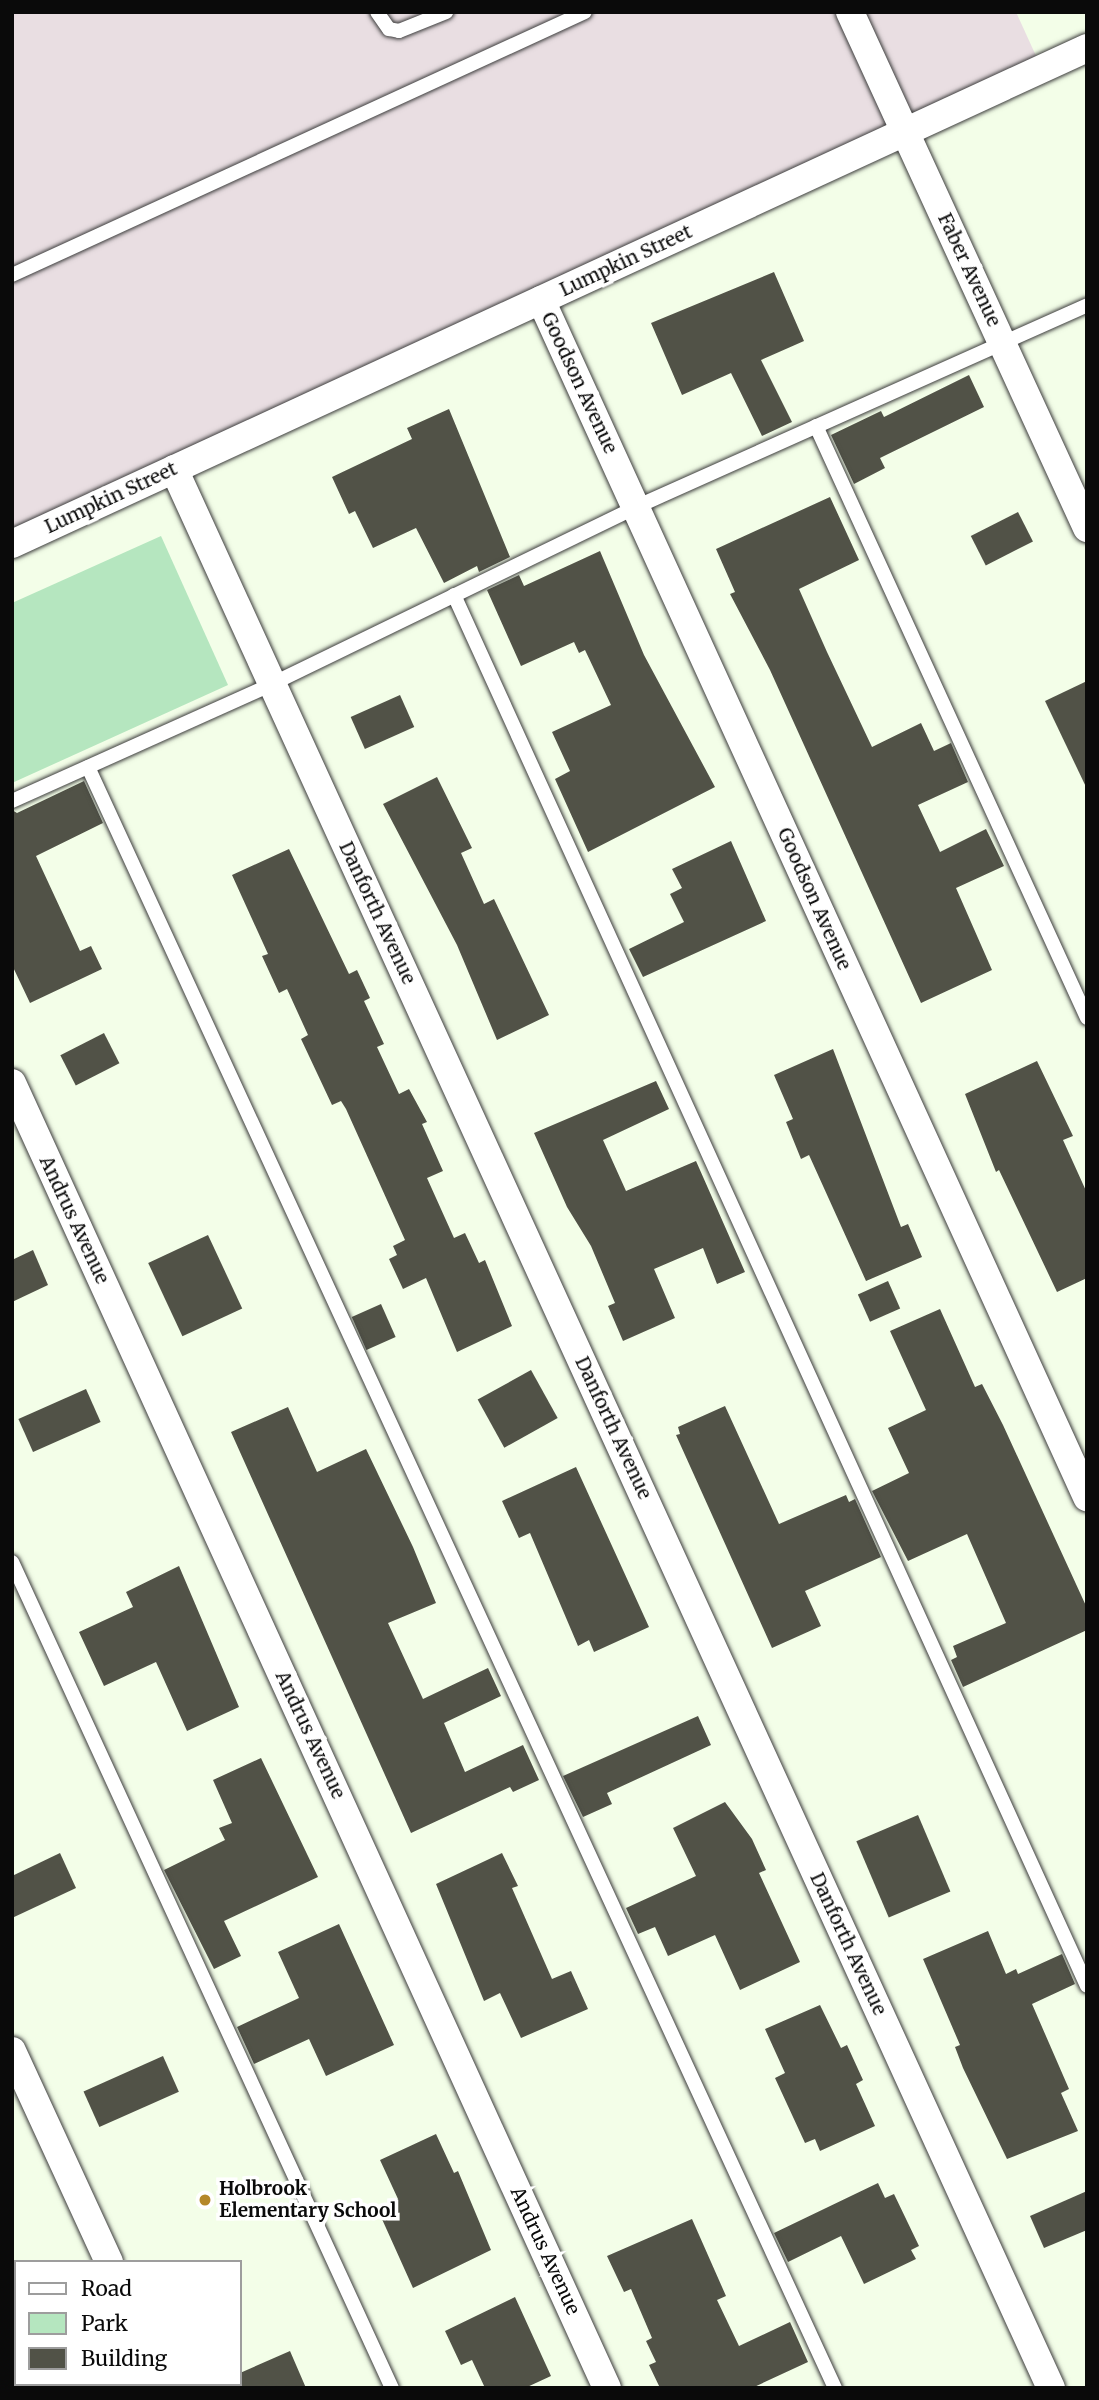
<!DOCTYPE html>
<style>
body{margin:0}
#map{position:relative;width:1099px;height:2400px;overflow:hidden;background:#f3fee8;font-family:Merriweather,serif}
div>[style]{position:absolute}
.industrial>*{inset:0;background:#e9dee2}
.green>*{inset:0;background:#b5e6bf}
.building>*{inset:0;background:#515247;transform-origin:0 0}
.roads{filter:drop-shadow(0 0 2px #3d3d3d) drop-shadow(0 0 2px #3d3d3d)}
.service>*{height:14px;margin:-7px;padding:0 7px;transform-origin:7px;border-radius:7px;background:#fff}
.minor>*{height:28px;margin:-14px;padding:0 14px;transform-origin:14px;border-radius:14px;background:#fff}
.dots>*{width:19px;height:19px;translate:-50% -50%;box-sizing:border-box;border:4px solid #fff;border-radius:50%}
span{translate:-50% -50%;white-space:nowrap;text-align:center;line-height:1.15;-webkit-text-stroke:7px #fff;paint-order:stroke}
.street-label{font-size:19px;color:#0a0a0a}
.poi-label{font-size:19px;color:#0a0a0a;font-weight:700}
.left{translate:0 -50%;text-align:left}
.frame{position:absolute;inset:0;border:14px solid #0a0a0a;pointer-events:none}
.legend{position:absolute;left:14px;top:2260px;width:228px;height:126px;box-sizing:border-box;background:#fff;border:2px solid #9d9d9d;margin:0;padding:9px 12px;list-style:none;font-size:21px;color:#0a0a0a}
.legend li{display:flex;align-items:center;gap:14px;height:35px}
.legend b{width:35px;border:2px solid #9d9d9d}
</style>
<div id="map">
<div class="industrial">
<i style="clip-path:polygon(12px 12px,1016px 12px,1042px 69px,12px 544px)"></i>
</div>
<div class="green">
<i style="clip-path:polygon(161px 536px,228px 685px,12px 783px,12px 603px)"></i>
</div>
<div class="building">
<i style="clip-path:polygon(774px 272px,804px 341px,761px 360px,792px 422px,762px 436px,731px 373px,682px 395px,651px 323px)"></i>
<i style="clip-path:polygon(969px 375px,984px 407px,880px 458px,885px 468px,854px 484px,831px 435px,881px 411px,884px 417px)"></i>
<i style="clip-path:polygon(449px 409px,510px 557px,479px 572px,477px 566px,444px 583px,416px 528px,373px 548px,355px 511px,349px 514px,332px 477px,412px 439px,407px 428px)"></i>
<i style="clip-path:polygon(830px 497px,859px 560px,799px 589px,827px 652px,872px 747px,921px 723px,934px 751px,951px 743px,968px 782px,918px 805px,940px 852px,986px 829px,1004px 866px,956px 888px,992px 970px,921px 1003px,770px 670px,730px 594px,735px 592px,716px 549px)"></i>
<i style="left:1018px;top:512px;width:33px;height:53px;rotate:63deg"></i>
<i style="clip-path:polygon(600px 551px,644px 655px,715px 787px,588px 852px,555px 779px,570px 771px,552px 732px,611px 705px,585px 650px,579px 653px,574px 642px,521px 666px,487px 590px,519px 575px,524px 586px)"></i>
<i style="clip-path:polygon(1087px 681px,1087px 789px,1045px 701px)"></i>
<i style="left:400px;top:695px;width:35px;height:54px;rotate:66deg"></i>
<i style="clip-path:polygon(437px 777px,472px 848px,461px 853px,484px 904px,494px 899px,549px 1015px,497px 1040px,457px 945px,383px 804px)"></i>
<i style="clip-path:polygon(84px 781px,103px 823px,36px 856px,80px 951px,91px 946px,102px 969px,30px 1003px,12px 965px,12px 810px,17px 813px)"></i>
<i style="clip-path:polygon(731px 841px,766px 921px,643px 977px,629px 949px,684px 922px,670px 894px,682px 888px,672px 869px)"></i>
<i style="clip-path:polygon(289px 849px,349px 974px,357px 970px,370px 998px,364px 1001px,384px 1044px,377px 1047px,399px 1094px,409px 1089px,427px 1122px,422px 1124px,443px 1171px,427px 1178px,454px 1238px,465px 1233px,479px 1263px,485px 1260px,512px 1326px,457px 1352px,426px 1278px,403px 1289px,389px 1259px,397px 1255px,393px 1246px,405px 1240px,346px 1109px,341px 1101px,332px 1105px,301px 1039px,308px 1035px,287px 989px,279px 993px,262px 956px,268px 954px,232px 875px)"></i>
<i style="left:104px;top:1033px;width:34px;height:49px;rotate:63deg"></i>
<i style="clip-path:polygon(833px 1049px,901px 1227px,908px 1224px,922px 1257px,866px 1281px,809px 1155px,801px 1159px,786px 1122px,793px 1119px,774px 1075px)"></i>
<i style="clip-path:polygon(1037px 1061px,1073px 1136px,1063px 1140px,1087px 1193px,1087px 1278px,1057px 1292px,999px 1170px,996px 1172px,965px 1094px)"></i>
<i style="clip-path:polygon(656px 1081px,669px 1109px,603px 1140px,626px 1191px,696px 1161px,745px 1272px,717px 1284px,703px 1248px,654px 1269px,675px 1318px,623px 1341px,608px 1306px,615px 1303px,591px 1246px,567px 1207px,534px 1133px)"></i>
<i style="left:208px;top:1235px;width:81px;height:66px;rotate:65deg"></i>
<i style="clip-path:polygon(33px 1250px,48px 1285px,12px 1302px,12px 1260px)"></i>
<i style="left:888px;top:1281px;width:30px;height:33px;rotate:66deg"></i>
<i style="left:381px;top:1304px;width:36px;height:32px;rotate:66deg"></i>
<i style="clip-path:polygon(940px 1309px,975px 1387px,982px 1384px,1003px 1425px,1087px 1608px,1087px 1630px,963px 1687px,951px 1660px,957px 1657px,953px 1646px,1006px 1623px,967px 1534px,908px 1561px,872px 1491px,909px 1473px,888px 1428px,926px 1410px,890px 1331px)"></i>
<i style="left:531px;top:1370px;width:55px;height:61px;rotate:61deg"></i>
<i style="left:86px;top:1389px;width:36px;height:74px;rotate:66deg"></i>
<i style="clip-path:polygon(725px 1406px,779px 1524px,846px 1495px,849px 1502px,855px 1499px,881px 1557px,805px 1591px,821px 1626px,772px 1648px,676px 1435px,680px 1434px,678px 1427px)"></i>
<i style="clip-path:polygon(288px 1407px,317px 1472px,366px 1449px,413px 1547px,436px 1603px,388px 1623px,423px 1699px,488px 1668px,501px 1696px,444px 1723px,465px 1772px,523px 1745px,539px 1780px,513px 1792px,510px 1787px,411px 1833px,231px 1432px)"></i>
<i style="clip-path:polygon(576px 1467px,649px 1627px,594px 1652px,589px 1640px,578px 1646px,530px 1533px,519px 1538px,502px 1501px)"></i>
<i style="clip-path:polygon(179px 1566px,239px 1707px,187px 1731px,156px 1662px,104px 1686px,79px 1632px,133px 1607px,126px 1592px)"></i>
<i style="clip-path:polygon(698px 1716px,711px 1745px,607px 1793px,612px 1804px,583px 1817px,563px 1776px)"></i>
<i style="clip-path:polygon(261px 1758px,318px 1877px,224px 1921px,241px 1956px,214px 1969px,164px 1870px,225px 1840px,219px 1828px,232px 1823px,213px 1780px)"></i>
<i style="clip-path:polygon(725px 1802px,752px 1839px,766px 1870px,759px 1873px,800px 1962px,740px 1990px,715px 1935px,668px 1956px,655px 1927px,638px 1934px,626px 1908px,696px 1876px,673px 1828px)"></i>
<i style="left:918px;top:1815px;width:83px;height:67px;rotate:67deg"></i>
<i style="clip-path:polygon(60px 1853px,76px 1888px,12px 1918px,12px 1876px)"></i>
<i style="clip-path:polygon(502px 1853px,518px 1886px,512px 1888px,552px 1979px,571px 1971px,588px 2009px,521px 2038px,500px 1993px,484px 2001px,436px 1884px)"></i>
<i style="clip-path:polygon(339px 1924px,394px 2045px,326px 2076px,309px 2039px,254px 2064px,237px 2027px,299px 1998px,278px 1952px)"></i>
<i style="clip-path:polygon(988px 1931px,1006px 1974px,1016px 1969px,1018px 1974px,1062px 1954px,1075px 1984px,1032px 2004px,1069px 2089px,1061px 2093px,1078px 2131px,1007px 2159px,963px 2068px,955px 2047px,960px 2045px,923px 1959px)"></i>
<i style="clip-path:polygon(820px 2005px,841px 2048px,847px 2045px,863px 2080px,856px 2084px,875px 2126px,820px 2151px,815px 2139px,805px 2143px,775px 2078px,785px 2073px,765px 2029px)"></i>
<i style="left:163px;top:2056px;width:39px;height:87px;rotate:66deg"></i>
<i style="clip-path:polygon(436px 2134px,454px 2173px,458px 2171px,491px 2250px,413px 2288px,377px 2208px,398px 2199px,380px 2160px)"></i>
<i style="clip-path:polygon(878px 2183px,885px 2198px,894px 2194px,919px 2246px,911px 2250px,916px 2259px,864px 2284px,841px 2236px,788px 2262px,774px 2233px)"></i>
<i style="clip-path:polygon(1087px 2191px,1087px 2230px,1044px 2248px,1030px 2216px)"></i>
<i style="clip-path:polygon(692px 2219px,726px 2296px,717px 2300px,739px 2346px,790px 2322px,808px 2362px,752px 2388px,660px 2388px,649px 2365px,656px 2362px,646px 2341px,652px 2338px,631px 2289px,624px 2292px,607px 2256px)"></i>
<i style="clip-path:polygon(515px 2297px,551px 2376px,525px 2388px,485px 2388px,472px 2360px,461px 2365px,445px 2331px)"></i>
<i style="clip-path:polygon(290px 2351px,306px 2388px,205px 2388px,240px 2384px,240px 2373px)"></i>
</div>
<div class="roads">
<div class="service">
<i style="left:377px;top:12px;width:21px;rotate:55deg"></i>
<i style="left:389px;top:29px;width:10px;rotate:11deg"></i>
<i style="left:399px;top:31px;width:51px;rotate:-22deg"></i>
<i style="left:12px;top:275px;width:630px;rotate:-24.65deg"></i>
<i style="left:816px;top:426px;width:651px;rotate:65.4deg"></i>
<i style="left:454px;top:595px;width:1528px;rotate:65.53deg"></i>
<i style="left:88px;top:767px;width:1785px;rotate:65.26deg"></i>
<i style="left:12px;top:801px;width:285px;rotate:-24.2deg"></i>
<i style="left:272px;top:684px;width:405px;rotate:-25.9deg"></i>
<i style="left:636px;top:507px;width:494px;rotate:-24.1deg"></i>
<i style="left:12px;top:1562px;width:909px;rotate:65.3deg"></i>
<i style="left:48px;top:2388px;width:8px;rotate:-30deg"></i>
</div>
<div class="minor">
<i style="left:850px;top:12px;width:568px;rotate:65.33deg"></i>
<i style="left:541px;top:300px;width:1316px;rotate:65.48deg"></i>
<i style="left:174px;top:469px;width:2110px;rotate:65.44deg"></i>
<i style="left:12px;top:544px;width:1184px;rotate:-24.77deg"></i>
<i style="left:12px;top:1083px;width:1434px;rotate:65.49deg"></i>
<i style="left:12px;top:2051px;width:232px;rotate:65.3deg"></i>
<i style="left:164px;top:2384px;width:4px;rotate:63deg"></i>
</div>
</div>
<div class="dots">
<i style="left:205px;top:2200px;background:#b48829"></i>
</div>
<div class="street-label">
<span style="left:626px;top:261px;rotate:-25deg">Lumpkin Street</span>
<span style="left:969px;top:270px;rotate:65deg">Faber Avenue</span>
<span style="left:579px;top:383px;rotate:65deg">Goodson Avenue</span>
<span style="left:111px;top:498px;rotate:-25deg">Lumpkin Street</span>
<span style="left:814px;top:899px;rotate:66deg">Goodson Avenue</span>
<span style="left:377px;top:913px;rotate:65deg">Danforth Avenue</span>
<span style="left:74px;top:1220px;rotate:65deg">Andrus Avenue</span>
<span style="left:613px;top:1428px;rotate:65deg">Danforth Avenue</span>
<span style="left:310px;top:1735px;rotate:65deg">Andrus Avenue</span>
<span style="left:848px;top:1944px;rotate:65deg">Danforth Avenue</span>
<span style="left:545px;top:2251px;rotate:65deg">Andrus Avenue</span>
</div>
<div class="poi-label">
<span class="left" style="left:219px;top:2200px">Holbrook<br>Elementary School</span>
</div>
<div class="frame"></div>
<ul class="legend">
<li><b style="height:9px;background:#fff"></b>Road</li>
<li><b style="height:19px;background:#b5e6bf"></b>Park</li>
<li><b style="height:19px;background:#515247"></b>Building</li>
</ul>
</div>
